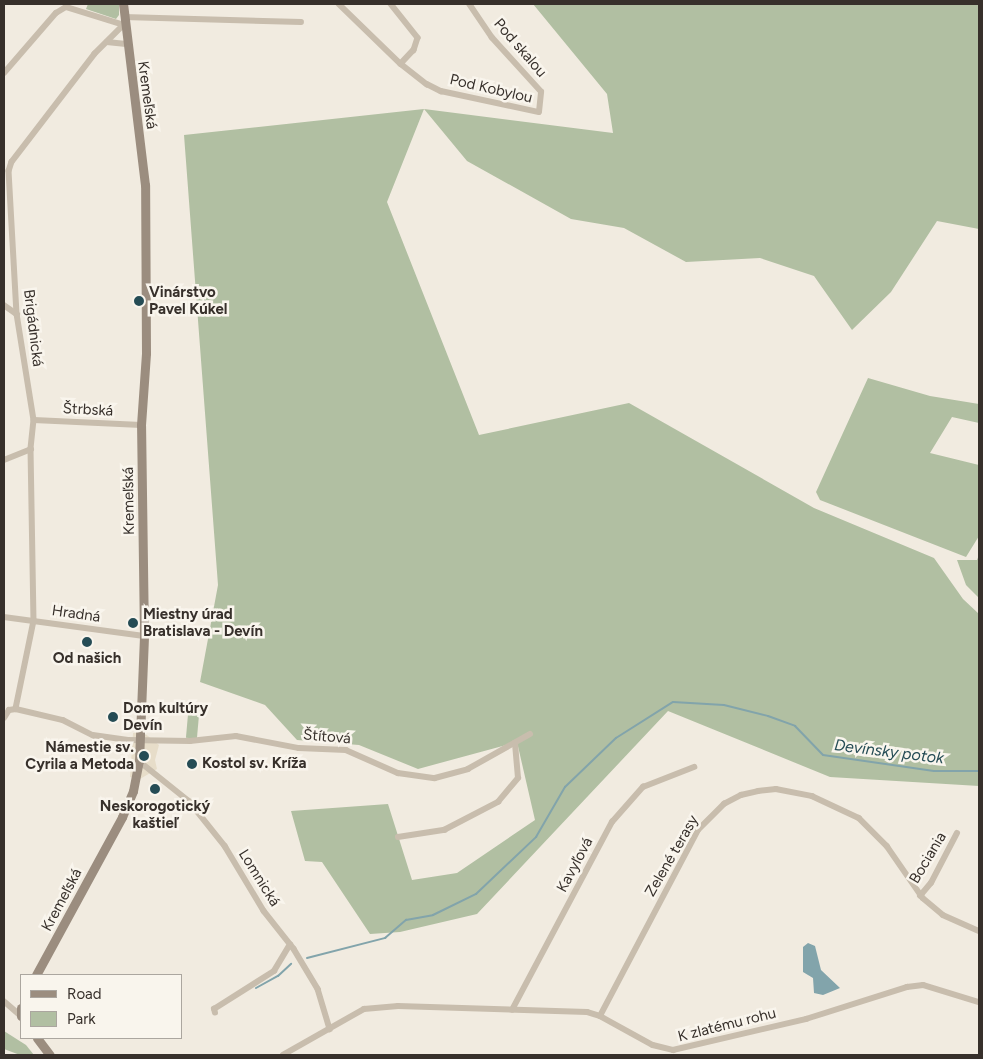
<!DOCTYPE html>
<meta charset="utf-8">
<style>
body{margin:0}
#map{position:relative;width:983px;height:1059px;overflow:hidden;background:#f1ebe0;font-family:Figtree,sans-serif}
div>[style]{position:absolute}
.green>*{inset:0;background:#b1bfa2;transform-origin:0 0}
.plaza>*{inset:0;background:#e7ddc9}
.water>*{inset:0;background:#82a4ab}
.stream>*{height:2px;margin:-1px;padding:0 1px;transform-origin:1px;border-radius:1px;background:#82a4ab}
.street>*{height:5.5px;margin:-2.75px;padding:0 2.75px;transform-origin:2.75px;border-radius:2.75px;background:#c8bdad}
.secondary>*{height:9px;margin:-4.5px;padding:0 4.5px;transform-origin:4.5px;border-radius:4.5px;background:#9b8d7f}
.dots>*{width:14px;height:14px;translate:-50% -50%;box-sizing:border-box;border:2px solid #f9f5ed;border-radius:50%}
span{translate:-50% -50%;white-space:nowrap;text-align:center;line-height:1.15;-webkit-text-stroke:5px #f9f5ed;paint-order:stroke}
.street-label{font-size:15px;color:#37302b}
.poi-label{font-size:15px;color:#37302b;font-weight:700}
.left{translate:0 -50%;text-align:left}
.right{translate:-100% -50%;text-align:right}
.water-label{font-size:16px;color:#254c55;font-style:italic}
.frame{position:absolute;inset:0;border:5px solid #37302b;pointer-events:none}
.legend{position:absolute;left:20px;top:974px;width:162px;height:65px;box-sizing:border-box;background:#f9f5ed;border:1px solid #aba69f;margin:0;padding:6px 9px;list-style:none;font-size:15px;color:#37302b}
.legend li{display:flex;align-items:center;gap:10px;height:25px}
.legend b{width:25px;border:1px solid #aba69f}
</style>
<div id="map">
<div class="green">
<i style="clip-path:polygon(88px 4px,119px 4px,119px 15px,116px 19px,86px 9px)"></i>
<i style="clip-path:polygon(533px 4px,979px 4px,979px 229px,937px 221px,891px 292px,852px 330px,814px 276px,760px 258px,686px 262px,624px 228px,571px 219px,467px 161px,424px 109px,387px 202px,479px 435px,629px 403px,814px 508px,934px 558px,963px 599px,979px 614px,979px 786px,830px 777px,668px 711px,477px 914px,400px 932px,370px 934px,322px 862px,305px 861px,291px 811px,388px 804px,412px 880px,457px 873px,535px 820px,517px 742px,418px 769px,359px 745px,297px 740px,265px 705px,200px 682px,218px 585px,184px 135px,424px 109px,613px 133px,607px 94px)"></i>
<i style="clip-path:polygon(868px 378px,930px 396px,979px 404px,979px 423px,952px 417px,930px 453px,979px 465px,979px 536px,966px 557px,820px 500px,816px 492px)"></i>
<i style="clip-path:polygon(979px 555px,979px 598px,966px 585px,957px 560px,977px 560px)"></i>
<i style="left:189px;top:703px;width:11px;height:35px;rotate:5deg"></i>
<i style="clip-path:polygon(4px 1031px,26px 1045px,34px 1055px,20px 1055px,4px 1049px)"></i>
</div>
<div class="plaza">
<i style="clip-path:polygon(143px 732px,159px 745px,155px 760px,157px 769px,140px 779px,130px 777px,133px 733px)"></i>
</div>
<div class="water">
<i style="clip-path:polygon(808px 943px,815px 946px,821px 970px,840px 988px,823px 995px,814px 993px,813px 978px,803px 972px,803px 947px)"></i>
</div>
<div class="stream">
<i style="left:307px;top:958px;width:81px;rotate:-14.4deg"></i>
<i style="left:385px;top:938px;width:28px;rotate:-41deg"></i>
<i style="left:406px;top:920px;width:27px;rotate:-10deg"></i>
<i style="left:433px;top:915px;width:48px;rotate:-26deg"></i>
<i style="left:476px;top:894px;width:83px;rotate:-43.5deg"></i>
<i style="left:536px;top:837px;width:58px;rotate:-59.9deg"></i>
<i style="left:565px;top:787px;width:71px;rotate:-43.9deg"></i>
<i style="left:616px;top:738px;width:67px;rotate:-32.3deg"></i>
<i style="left:673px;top:702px;width:51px;rotate:3.4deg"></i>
<i style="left:724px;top:705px;width:45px;rotate:14deg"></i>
<i style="left:768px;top:716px;width:29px;rotate:20deg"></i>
<i style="left:795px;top:726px;width:40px;rotate:46deg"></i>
<i style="left:823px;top:755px;width:112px;rotate:8.2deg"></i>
<i style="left:934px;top:771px;width:45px"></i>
<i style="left:256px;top:988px;width:25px;rotate:-29deg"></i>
<i style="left:278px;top:976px;width:18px;rotate:-43deg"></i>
</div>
<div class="street">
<i style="left:339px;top:4px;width:86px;rotate:44.1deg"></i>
<i style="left:401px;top:64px;width:33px;rotate:38deg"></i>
<i style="left:427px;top:84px;width:16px;rotate:27deg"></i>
<i style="left:441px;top:91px;width:100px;rotate:12.1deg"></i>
<i style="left:539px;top:112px;width:20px;rotate:-84deg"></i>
<i style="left:541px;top:92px;width:73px;rotate:-132.2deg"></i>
<i style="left:492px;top:38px;width:41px;rotate:-124.1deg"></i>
<i style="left:391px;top:4px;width:43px;rotate:51.5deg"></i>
<i style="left:418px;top:38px;width:13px;rotate:108deg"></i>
<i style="left:414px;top:50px;width:19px;rotate:133deg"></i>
<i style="left:124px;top:17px;width:177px;rotate:1.6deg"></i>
<i style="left:107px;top:42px;width:19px;rotate:6deg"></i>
<i style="left:4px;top:73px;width:79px;rotate:-49.1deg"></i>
<i style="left:56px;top:13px;width:12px;rotate:-31deg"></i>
<i style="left:66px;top:7px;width:61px;rotate:17.2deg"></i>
<i style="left:124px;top:25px;width:41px;rotate:135deg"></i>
<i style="left:95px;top:54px;width:136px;rotate:127.5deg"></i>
<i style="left:12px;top:162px;width:9px;rotate:108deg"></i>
<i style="left:9px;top:171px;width:143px;rotate:86.8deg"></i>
<i style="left:17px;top:314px;width:107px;rotate:80.9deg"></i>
<i style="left:34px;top:420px;width:29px;rotate:96deg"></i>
<i style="left:31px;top:449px;width:172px;rotate:89deg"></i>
<i style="left:34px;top:621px;width:90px;rotate:101.6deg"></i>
<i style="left:4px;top:305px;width:16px;rotate:35deg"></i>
<i style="left:34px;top:420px;width:107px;rotate:2.7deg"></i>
<i style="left:4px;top:460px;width:29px;rotate:-22deg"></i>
<i style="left:4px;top:617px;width:141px;rotate:7.7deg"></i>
<i style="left:4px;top:718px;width:9px;rotate:-58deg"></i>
<i style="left:9px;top:710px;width:7px;rotate:-8deg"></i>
<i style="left:16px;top:709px;width:48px;rotate:13.2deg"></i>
<i style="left:63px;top:720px;width:34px;rotate:27deg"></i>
<i style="left:93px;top:735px;width:35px;rotate:8deg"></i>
<i style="left:128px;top:740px;width:62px;rotate:0.9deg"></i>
<i style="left:190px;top:741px;width:46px;rotate:-6.2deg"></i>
<i style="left:236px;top:736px;width:64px;rotate:10.8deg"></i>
<i style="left:299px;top:748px;width:47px;rotate:2.4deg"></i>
<i style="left:346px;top:750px;width:57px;rotate:23.9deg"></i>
<i style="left:398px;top:773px;width:37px;rotate:8deg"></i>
<i style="left:435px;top:778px;width:34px;rotate:-15deg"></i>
<i style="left:468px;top:769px;width:71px;rotate:-29.4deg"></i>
<i style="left:139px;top:761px;width:64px;rotate:38.7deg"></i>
<i style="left:189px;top:801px;width:58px;rotate:51.3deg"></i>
<i style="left:225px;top:846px;width:76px;rotate:59deg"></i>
<i style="left:264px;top:911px;width:48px;rotate:51.7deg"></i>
<i style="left:294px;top:949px;width:47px;rotate:59deg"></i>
<i style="left:318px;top:989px;width:42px;rotate:73.3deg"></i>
<i style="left:398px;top:837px;width:47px;rotate:-8.7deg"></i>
<i style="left:444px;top:830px;width:61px;rotate:-27.4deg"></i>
<i style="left:498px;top:802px;width:31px;rotate:-50deg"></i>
<i style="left:518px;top:778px;width:35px;rotate:-95deg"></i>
<i style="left:920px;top:896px;width:17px;rotate:-50deg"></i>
<i style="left:931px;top:883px;width:56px;rotate:-62.5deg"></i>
<i style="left:4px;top:1001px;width:20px;rotate:41deg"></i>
<i style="left:512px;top:1010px;width:213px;rotate:-62deg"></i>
<i style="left:612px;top:822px;width:47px;rotate:-48.5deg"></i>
<i style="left:643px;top:787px;width:55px;rotate:-21.4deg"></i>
<i style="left:215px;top:1013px;width:4px;rotate:-104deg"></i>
<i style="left:214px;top:1009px;width:71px;rotate:-32.3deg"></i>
<i style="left:274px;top:971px;width:31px;rotate:-59deg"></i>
<i style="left:600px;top:1016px;width:210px;rotate:-62.2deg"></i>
<i style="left:698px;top:830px;width:37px;rotate:-45deg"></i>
<i style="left:724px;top:804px;width:19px;rotate:-28deg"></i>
<i style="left:741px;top:795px;width:17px;rotate:-13deg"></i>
<i style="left:758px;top:791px;width:18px;rotate:-6deg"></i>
<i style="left:776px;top:789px;width:37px;rotate:11deg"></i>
<i style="left:812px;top:796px;width:52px;rotate:25.1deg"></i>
<i style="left:859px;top:818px;width:40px;rotate:45deg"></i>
<i style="left:887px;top:846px;width:63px;rotate:55.3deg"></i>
<i style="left:923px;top:898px;width:26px;rotate:40deg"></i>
<i style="left:943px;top:915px;width:39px;rotate:24deg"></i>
<i style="left:283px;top:1055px;width:93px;rotate:-29.6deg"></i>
<i style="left:364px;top:1009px;width:34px;rotate:-5deg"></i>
<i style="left:398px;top:1006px;width:189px;rotate:1.8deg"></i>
<i style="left:587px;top:1012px;width:14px;rotate:17deg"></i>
<i style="left:600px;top:1016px;width:60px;rotate:28.7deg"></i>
<i style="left:653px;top:1045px;width:21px;rotate:14deg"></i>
<i style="left:673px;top:1050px;width:137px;rotate:-13.1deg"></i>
<i style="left:806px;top:1019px;width:106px;rotate:-17.6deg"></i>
<i style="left:907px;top:987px;width:16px;rotate:-7deg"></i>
<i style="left:923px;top:985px;width:59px;rotate:16.9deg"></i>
</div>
<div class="secondary">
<i style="left:36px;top:975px;width:180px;rotate:-61.4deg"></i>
<i style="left:122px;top:817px;width:28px;rotate:-67deg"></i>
<i style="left:133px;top:791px;width:31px;rotate:-79deg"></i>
<i style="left:139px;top:761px;width:125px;rotate:-87.7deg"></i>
<i style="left:144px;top:636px;width:211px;rotate:-90.8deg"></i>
<i style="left:141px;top:425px;width:72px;rotate:-86deg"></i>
<i style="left:146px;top:353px;width:168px;rotate:-90.3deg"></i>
<i style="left:145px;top:185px;width:182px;rotate:-96.9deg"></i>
<i style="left:21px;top:1008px;width:8px;rotate:90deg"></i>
<i style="left:37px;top:1038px;width:21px;rotate:53deg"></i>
</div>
<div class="dots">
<i style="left:139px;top:301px;background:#254c55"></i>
<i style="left:133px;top:623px;background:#254c55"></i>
<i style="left:87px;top:642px;background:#254c55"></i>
<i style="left:113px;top:717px;background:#254c55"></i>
<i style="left:144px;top:756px;background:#254c55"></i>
<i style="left:192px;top:764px;background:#254c55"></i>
<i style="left:155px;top:789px;background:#254c55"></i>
</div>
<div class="street-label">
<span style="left:520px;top:48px;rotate:49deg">Pod skalou</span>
<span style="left:491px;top:89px;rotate:13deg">Pod Kobylou</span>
<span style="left:147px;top:95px;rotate:82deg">Kremeľská</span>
<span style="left:33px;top:328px;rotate:83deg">Brigádnická</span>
<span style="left:88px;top:410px;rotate:3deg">Štrbská</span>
<span style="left:129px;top:501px;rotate:-91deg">Kremeľská</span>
<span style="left:76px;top:614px;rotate:8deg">Hradná</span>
<span style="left:327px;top:737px;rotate:5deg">Štítová</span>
<span style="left:672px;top:856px;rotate:-60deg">Zelené terasy</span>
<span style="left:928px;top:858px;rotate:-59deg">Bociania</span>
<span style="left:575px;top:865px;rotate:-62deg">Kavyľová</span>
<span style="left:259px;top:878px;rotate:58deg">Lomnická</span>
<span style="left:62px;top:900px;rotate:-62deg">Kremeľská</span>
<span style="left:727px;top:1025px;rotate:-14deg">K zlatému rohu</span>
</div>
<div class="poi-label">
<span class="left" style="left:149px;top:301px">Vinárstvo<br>Pavel Kúkel</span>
<span class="left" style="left:143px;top:623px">Miestny úrad<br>Bratislava - Devín</span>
<span style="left:87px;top:659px">Od našich</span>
<span class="left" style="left:123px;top:717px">Dom kultúry<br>Devín</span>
<span class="right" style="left:134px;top:756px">Námestie sv.<br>Cyrila a Metoda</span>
<span class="left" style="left:202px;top:764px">Kostol sv. Kríža</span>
<span style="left:155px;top:815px">Neskorogotický<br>kaštieľ</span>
</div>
<div class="water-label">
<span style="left:889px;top:752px;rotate:7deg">Devínsky potok</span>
</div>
<div class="frame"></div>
<ul class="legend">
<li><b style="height:6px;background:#9b8d7f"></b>Road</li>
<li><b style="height:14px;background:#b1bfa2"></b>Park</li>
</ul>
</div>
